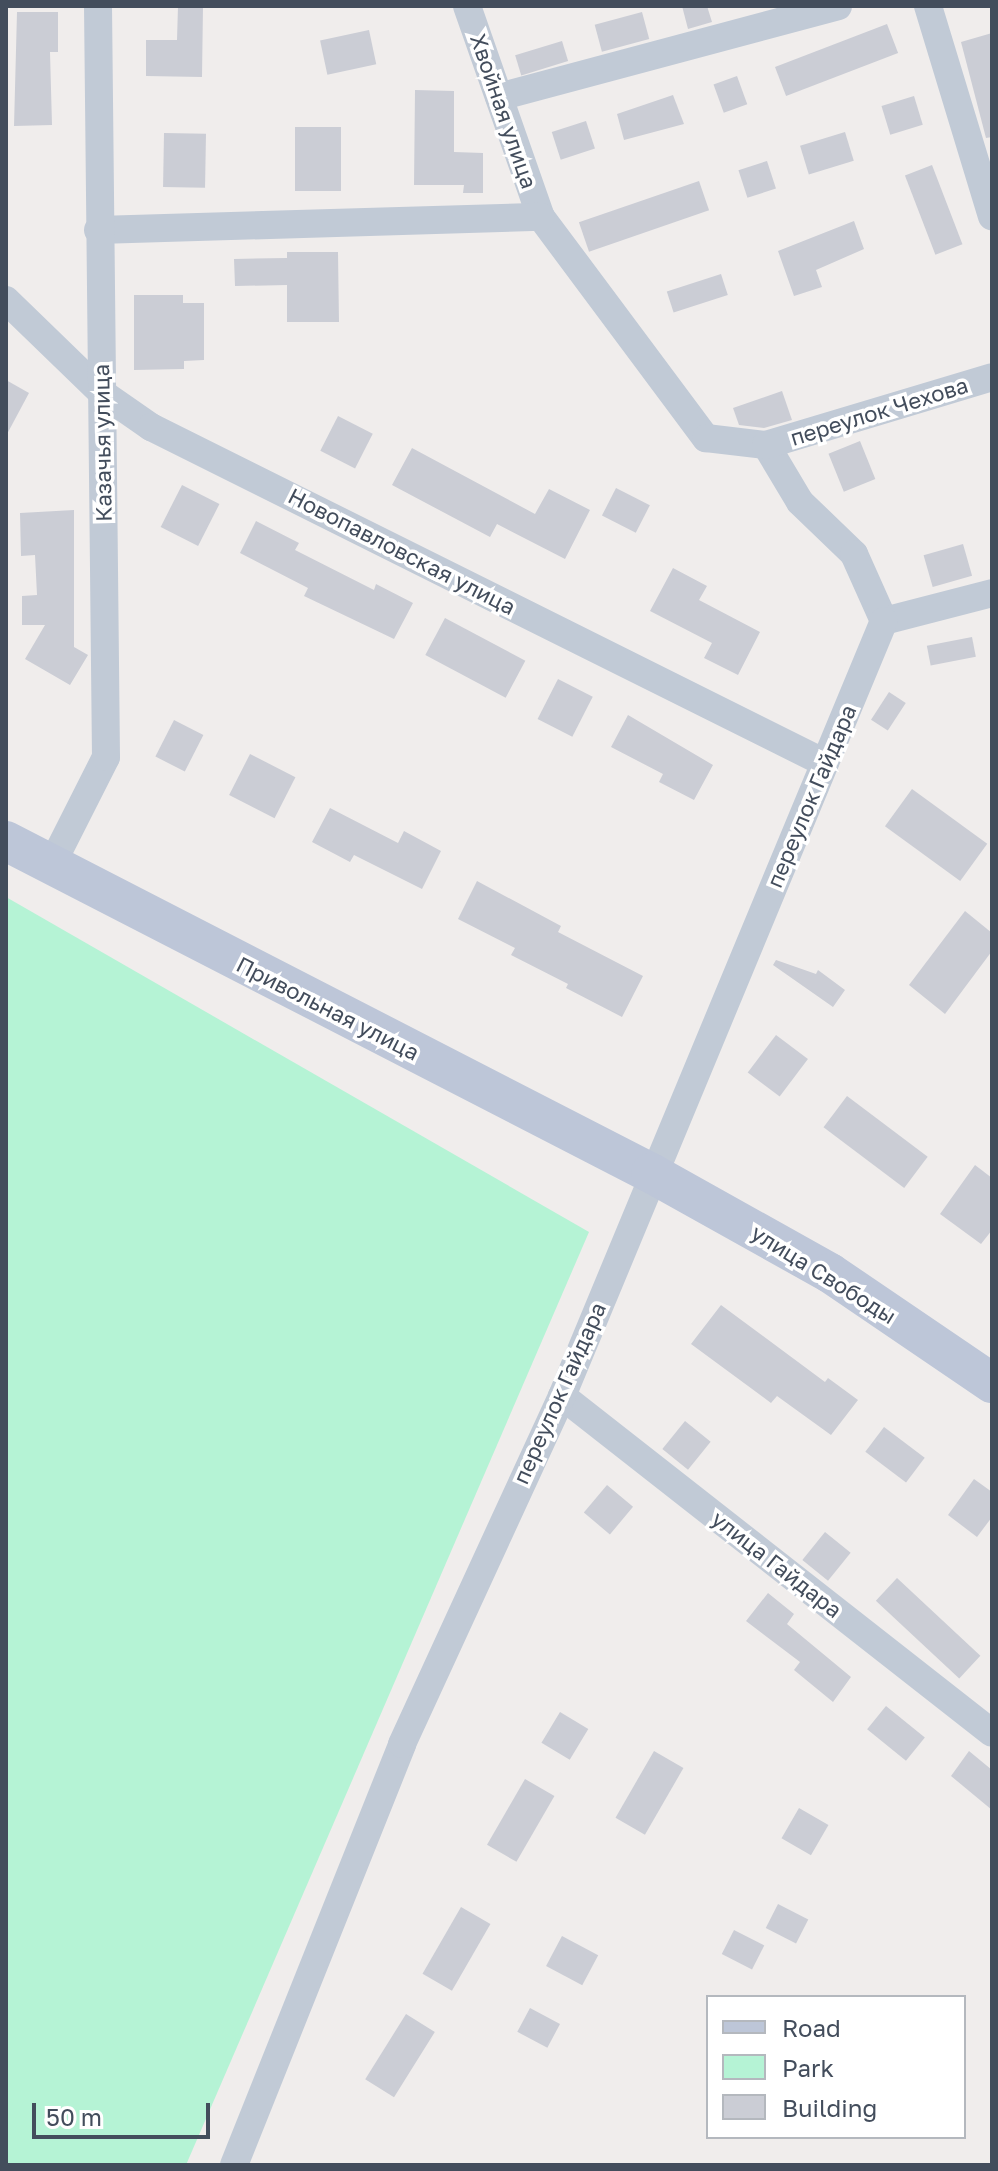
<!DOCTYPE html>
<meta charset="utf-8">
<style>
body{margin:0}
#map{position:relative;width:998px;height:2171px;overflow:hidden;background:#f0edec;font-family:"Golos Text",sans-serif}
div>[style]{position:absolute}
.green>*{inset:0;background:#b5f3d5}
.building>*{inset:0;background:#cbcdd5;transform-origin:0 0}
.street>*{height:28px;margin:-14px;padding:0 14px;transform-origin:14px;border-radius:14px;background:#c1cad6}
.secondary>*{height:40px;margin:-20px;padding:0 20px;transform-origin:20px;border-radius:20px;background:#bdc6d8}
span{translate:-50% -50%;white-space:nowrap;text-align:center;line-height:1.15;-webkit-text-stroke:7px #fff;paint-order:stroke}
.street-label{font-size:22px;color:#434d5c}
.frame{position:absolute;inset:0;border:8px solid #434d5c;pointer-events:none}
.legend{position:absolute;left:706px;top:1995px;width:260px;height:144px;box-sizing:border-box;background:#fff;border:2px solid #b4b8be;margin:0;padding:10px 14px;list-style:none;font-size:24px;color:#434d5c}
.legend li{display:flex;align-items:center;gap:16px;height:40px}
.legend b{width:40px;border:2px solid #b4b8be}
.scale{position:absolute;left:32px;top:2103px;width:178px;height:36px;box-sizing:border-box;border:4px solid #434d5c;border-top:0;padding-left:10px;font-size:24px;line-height:28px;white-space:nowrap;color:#434d5c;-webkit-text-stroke:6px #fff;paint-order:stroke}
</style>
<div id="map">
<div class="green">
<i style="clip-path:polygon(6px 897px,589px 1232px,186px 2165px,6px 2165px)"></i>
</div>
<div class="building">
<i style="clip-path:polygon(178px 6px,203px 6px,202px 77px,146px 76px,146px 40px,177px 40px)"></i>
<i style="clip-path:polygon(682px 6px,707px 6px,712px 22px,688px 29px)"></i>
<i style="clip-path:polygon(17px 12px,58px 12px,58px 52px,50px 52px,52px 125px,14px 126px)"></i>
<i style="left:642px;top:12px;width:28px;height:49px;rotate:75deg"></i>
<i style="left:887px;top:24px;width:31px;height:120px;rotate:69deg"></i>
<i style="left:369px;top:30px;width:35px;height:50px;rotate:78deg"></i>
<i style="clip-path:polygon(992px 33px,992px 137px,986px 138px,961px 42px)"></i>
<i style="left:562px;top:41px;width:21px;height:49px;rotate:73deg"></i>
<i style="left:737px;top:76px;width:30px;height:25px;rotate:70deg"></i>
<i style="clip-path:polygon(415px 90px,454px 91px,454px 152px,483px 153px,483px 193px,463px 193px,464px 185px,414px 185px)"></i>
<i style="clip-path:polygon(673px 95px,684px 124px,624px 140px,617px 114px)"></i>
<i style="left:914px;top:96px;width:30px;height:34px;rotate:73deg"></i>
<i style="left:586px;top:121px;width:29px;height:36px;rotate:72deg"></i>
<i style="left:295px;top:127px;width:46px;height:64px"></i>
<i style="left:845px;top:132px;width:30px;height:47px;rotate:73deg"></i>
<i style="left:164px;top:133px;width:42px;height:54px;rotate:1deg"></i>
<i style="left:767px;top:161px;width:29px;height:30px;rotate:72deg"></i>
<i style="left:932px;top:165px;width:85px;height:29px;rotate:69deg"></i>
<i style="left:699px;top:181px;width:31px;height:127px;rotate:71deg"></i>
<i style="clip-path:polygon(854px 221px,864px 249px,816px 270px,822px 287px,794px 296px,778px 251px)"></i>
<i style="clip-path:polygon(287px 252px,338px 252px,339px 322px,287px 322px,287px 285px,235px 286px,234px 259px,287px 258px)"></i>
<i style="left:721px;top:274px;width:22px;height:57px;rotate:72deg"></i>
<i style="clip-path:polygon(134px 295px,183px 295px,183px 303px,204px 303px,204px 360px,184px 361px,184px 369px,134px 370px)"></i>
<i style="clip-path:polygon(6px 380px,29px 393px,6px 436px)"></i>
<i style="clip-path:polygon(782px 391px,792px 420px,764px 428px,739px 425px,733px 408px)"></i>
<i style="left:338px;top:416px;width:39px;height:39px;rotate:27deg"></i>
<i style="left:860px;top:441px;width:41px;height:34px;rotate:68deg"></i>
<i style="clip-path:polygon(412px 448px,535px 514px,549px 489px,590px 510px,565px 559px,497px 524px,490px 537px,392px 485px)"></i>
<i style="left:182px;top:485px;width:42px;height:47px;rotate:27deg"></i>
<i style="left:616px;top:488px;width:38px;height:31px;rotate:27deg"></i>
<i style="clip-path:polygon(74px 510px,74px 647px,88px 655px,70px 685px,25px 659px,45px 625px,22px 625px,22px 596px,37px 595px,35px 555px,21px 556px,20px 513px)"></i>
<i style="clip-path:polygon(256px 521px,299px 543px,295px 550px,374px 590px,376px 584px,413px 603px,394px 639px,304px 596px,308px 588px,240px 553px)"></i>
<i style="left:963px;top:544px;width:33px;height:41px;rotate:74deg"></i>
<i style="clip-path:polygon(673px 568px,707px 586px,699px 600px,760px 632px,738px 675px,704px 658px,712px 643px,650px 611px)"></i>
<i style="left:445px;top:618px;width:91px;height:42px;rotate:28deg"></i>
<i style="left:972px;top:637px;width:20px;height:46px;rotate:79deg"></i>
<i style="left:558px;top:679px;width:39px;height:45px;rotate:27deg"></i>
<i style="left:889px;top:692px;width:20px;height:33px;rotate:33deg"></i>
<i style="clip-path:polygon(628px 715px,713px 765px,694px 800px,659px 782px,663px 774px,611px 747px)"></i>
<i style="left:174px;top:720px;width:33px;height:41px;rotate:27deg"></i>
<i style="left:250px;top:754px;width:51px;height:46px;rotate:27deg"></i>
<i style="left:912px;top:789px;width:93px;height:46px;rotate:36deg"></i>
<i style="clip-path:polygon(330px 808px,398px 843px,404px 831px,441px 851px,422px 889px,354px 855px,350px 862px,312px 842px)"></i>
<i style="clip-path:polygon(477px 881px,561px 926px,558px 932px,643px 976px,622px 1017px,566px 988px,568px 984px,511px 955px,515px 948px,458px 919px)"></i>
<i style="clip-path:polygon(965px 911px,992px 933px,992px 951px,945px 1014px,909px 985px)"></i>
<i style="clip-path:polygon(776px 960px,816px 974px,818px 970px,845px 990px,833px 1007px,773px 965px)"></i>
<i style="left:776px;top:1035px;width:40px;height:47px;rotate:37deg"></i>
<i style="left:847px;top:1096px;width:101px;height:39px;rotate:37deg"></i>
<i style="clip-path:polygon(975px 1165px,992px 1178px,992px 1230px,981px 1244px,940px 1214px)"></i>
<i style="clip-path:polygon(721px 1305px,825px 1382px,828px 1378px,858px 1400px,831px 1435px,777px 1396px,771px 1403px,691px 1344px)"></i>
<i style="left:685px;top:1421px;width:33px;height:36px;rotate:39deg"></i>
<i style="left:884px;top:1427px;width:51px;height:31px;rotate:37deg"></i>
<i style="clip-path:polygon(974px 1479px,992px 1492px,992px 1517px,977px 1537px,948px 1515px)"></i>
<i style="left:607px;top:1485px;width:34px;height:36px;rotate:40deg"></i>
<i style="left:825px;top:1532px;width:33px;height:36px;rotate:39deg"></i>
<i style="left:897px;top:1578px;width:114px;height:31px;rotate:43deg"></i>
<i style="clip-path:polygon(768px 1593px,794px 1614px,787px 1624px,851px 1677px,833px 1702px,794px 1670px,800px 1662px,746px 1621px)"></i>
<i style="left:886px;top:1706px;width:50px;height:30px;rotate:39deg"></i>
<i style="left:560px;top:1712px;width:33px;height:36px;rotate:31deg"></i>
<i style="left:654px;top:1751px;width:34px;height:77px;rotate:30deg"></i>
<i style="clip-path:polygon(969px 1751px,992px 1770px,992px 1810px,951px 1776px)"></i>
<i style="left:525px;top:1779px;width:34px;height:76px;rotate:30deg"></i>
<i style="left:799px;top:1808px;width:34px;height:35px;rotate:30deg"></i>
<i style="left:778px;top:1904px;width:34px;height:27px;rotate:27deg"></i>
<i style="left:461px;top:1907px;width:34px;height:77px;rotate:30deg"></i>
<i style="left:734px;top:1930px;width:34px;height:27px;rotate:27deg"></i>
<i style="left:562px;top:1936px;width:41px;height:34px;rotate:28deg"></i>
<i style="left:530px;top:2008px;width:34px;height:27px;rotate:28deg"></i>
<i style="left:406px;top:2014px;width:34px;height:77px;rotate:32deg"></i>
</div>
<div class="street">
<i style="left:467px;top:6px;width:224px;rotate:70.7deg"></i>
<i style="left:541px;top:217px;width:276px;rotate:53.3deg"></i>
<i style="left:706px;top:438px;width:60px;rotate:6.7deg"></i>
<i style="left:766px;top:445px;width:66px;rotate:59.2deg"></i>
<i style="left:800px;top:502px;width:75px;rotate:43.9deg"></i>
<i style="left:854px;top:554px;width:73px;rotate:65.9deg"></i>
<i style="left:928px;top:6px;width:220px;rotate:73.1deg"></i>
<i style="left:499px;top:97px;width:351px;rotate:-15deg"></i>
<i style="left:98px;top:230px;width:443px;rotate:-1.7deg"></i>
<i style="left:6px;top:300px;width:134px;rotate:44.1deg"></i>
<i style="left:102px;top:393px;width:60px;rotate:34.8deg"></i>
<i style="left:151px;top:427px;width:753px;rotate:26.5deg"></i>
<i style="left:766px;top:445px;width:236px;rotate:-16.7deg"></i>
<i style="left:884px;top:621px;width:112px;rotate:-14.5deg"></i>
<i style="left:51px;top:866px;width:122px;rotate:-63.2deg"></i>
<i style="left:106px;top:757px;width:751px;rotate:-90.61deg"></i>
<i style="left:562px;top:1396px;width:546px;rotate:38.09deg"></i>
<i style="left:234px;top:2165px;width:453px;rotate:-68.2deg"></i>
<i style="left:402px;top:1744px;width:383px;rotate:-65.3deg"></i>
<i style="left:562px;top:1396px;width:839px;rotate:-67.44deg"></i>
</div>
<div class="secondary">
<i style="left:6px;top:841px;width:725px;rotate:27.24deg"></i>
<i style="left:651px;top:1173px;width:205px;rotate:29.2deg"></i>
<i style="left:830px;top:1273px;width:196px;rotate:34.2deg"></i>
</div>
<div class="street-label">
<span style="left:504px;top:111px;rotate:71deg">Хвойная улица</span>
<span style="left:879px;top:411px;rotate:-17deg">переулок Чехова</span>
<span style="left:102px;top:443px;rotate:-91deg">Казачья улица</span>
<span style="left:402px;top:551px;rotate:27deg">Новопавловская улица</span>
<span style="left:811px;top:796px;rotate:-67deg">переулок Гайдара</span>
<span style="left:328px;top:1008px;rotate:27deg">Привольная улица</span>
<span style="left:824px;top:1274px;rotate:32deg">улица Свободы</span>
<span style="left:559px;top:1393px;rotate:-66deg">переулок Гайдара</span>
<span style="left:777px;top:1564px;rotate:38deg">улица Гайдара</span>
</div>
<div class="frame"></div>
<ul class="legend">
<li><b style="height:10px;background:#bdc6d8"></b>Road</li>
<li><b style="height:22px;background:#b5f3d5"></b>Park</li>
<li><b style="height:22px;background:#cbcdd5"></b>Building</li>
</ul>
<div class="scale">50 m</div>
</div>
